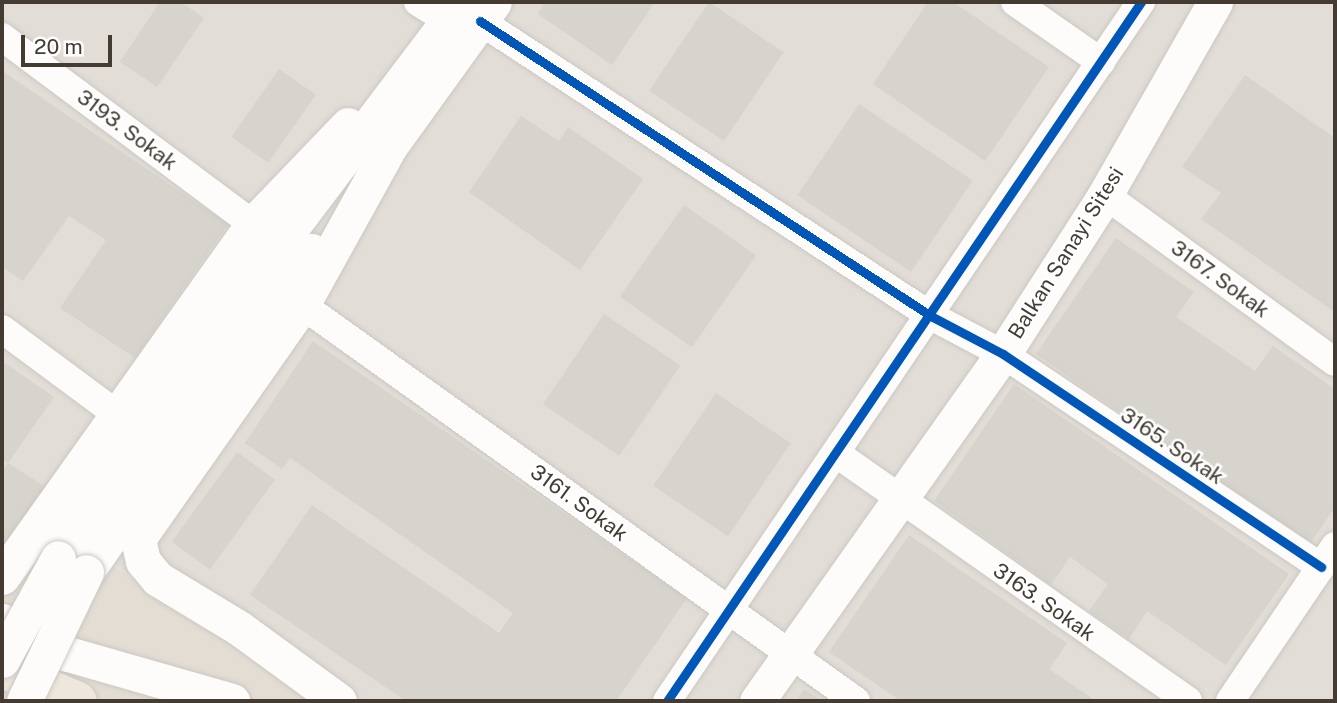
<!DOCTYPE html>
<style>
body{margin:0}
#map{position:relative;width:1337px;height:703px;overflow:hidden;background:#efece6;font-family:"Public Sans",sans-serif}
div>[style]{position:absolute}
.residential>*{inset:0;background:#e4ddd3}
.industrial>*{inset:0;background:#e2ddd7}
.building>*{inset:0;background:#d7d3cd;transform-origin:0 0}
.roads{filter:drop-shadow(0 0 2px #cbc8c2) drop-shadow(0 0 2px #cbc8c2)}
.minor>*{height:28px;margin:-14px;padding:0 14px;transform-origin:14px;border-radius:14px;background:#fdfcfb}
.tertiary>*{height:35px;margin:-17.5px;padding:0 17.5px;transform-origin:17.5px;border-radius:17.5px;background:#fdfcfb}
.trunk>*{height:38px;margin:-19px;padding:0 19px;transform-origin:19px;border-radius:19px;background:#eee7dc}
.bridges{filter:drop-shadow(0 0 2px #cbc8c2) drop-shadow(0 0 2px #cbc8c2)}
.tertiary-bridge>*{height:35px;margin:-17.5px;padding:0 17.5px;transform-origin:17.5px;border-radius:17.5px;background:#fdfcfb}
.cycleway>*{height:9px;margin:-4.5px;padding:0 4.5px;transform-origin:4.5px;border-radius:4.5px;background:#0057b8}
span{translate:-50% -50%;white-space:nowrap;text-align:center;line-height:1.15;-webkit-text-stroke:5px #fff;paint-order:stroke}
.street-label{font-size:21px;color:#443c32}
.frame{position:absolute;inset:0;border:4px solid #443c32;pointer-events:none}
.scale{position:absolute;left:21px;top:35px;width:91px;height:32px;box-sizing:border-box;border:4px solid #443c32;border-top:0;padding-left:9px;font-size:21px;line-height:24px;white-space:nowrap;color:#443c32;-webkit-text-stroke:5px #fff;paint-order:stroke}
</style>
<div id="map">
<div class="residential">
<i style="clip-path:polygon(64px 530px,308px 701px,2px 701px,2px 600px)"></i>
</div>
<div class="industrial">
<i style="clip-path:polygon(2px 2px,1335px 2px,1335px 701px,308px 701px,65px 530px,2px 600px)"></i>
</div>
<div class="building">
<i style="clip-path:polygon(160px 2px,181px 2px,204px 18px,157px 87px,120px 62px)"></i>
<i style="clip-path:polygon(545px 2px,655px 2px,612px 65px,538px 14px)"></i>
<i style="left:709px;top:2px;width:90px;height:107px;rotate:34deg"></i>
<i style="clip-path:polygon(928px 2px,953px 2px,1049px 67px,985px 161px,873px 84px)"></i>
<i style="left:279px;top:69px;width:45px;height:83px;rotate:35deg"></i>
<i style="clip-path:polygon(2px 71px,228px 224px,135px 358px,60px 308px,106px 240px,69px 216px,23px 281px,2px 267px)"></i>
<i style="clip-path:polygon(1245px 75px,1335px 138px,1335px 312px,1201px 219px,1221px 193px,1182px 167px)"></i>
<i style="left:859px;top:104px;width:137px;height:110px;rotate:34deg"></i>
<i style="clip-path:polygon(521px 116px,559px 141px,568px 127px,643px 179px,580px 270px,469px 192px)"></i>
<i style="left:684px;top:205px;width:88px;height:112px;rotate:35deg"></i>
<i style="clip-path:polygon(1116px 238px,1194px 292px,1176px 317px,1217px 345px,1255px 371px,1273px 346px,1335px 389px,1335px 507px,1310px 544px,1036px 354px)"></i>
<i style="left:604px;top:314px;width:92px;height:109px;rotate:34deg"></i>
<i style="clip-path:polygon(313px 341px,687px 598px,616px 701px,406px 701px,250px 595px,312px 505px,499px 633px,513px 613px,290px 458px,282px 469px,245px 443px)"></i>
<i style="clip-path:polygon(2px 361px,54px 397px,8px 463px,47px 488px,2px 552px,2px 472px,8px 463px,2px 459px)"></i>
<i style="clip-path:polygon(1014px 384px,1289px 574px,1226px 665px,1147px 611px,1129px 639px,1089px 611px,1108px 584px,1070px 557px,1051px 585px,934px 501px)"></i>
<i style="left:716px;top:393px;width:90px;height:112px;rotate:34deg"></i>
<i style="left:237px;top:452px;width:47px;height:111px;rotate:36deg"></i>
<i style="clip-path:polygon(909px 535px,1067px 643px,1049px 669px,1096px 701px,901px 701px,829px 652px)"></i>
<i style="clip-path:polygon(804px 689px,822px 701px,796px 701px)"></i>
</div>
<div class="roads">
<div class="minor">
<i style="left:418px;top:2px;width:36px;rotate:32deg"></i>
<i style="left:1015px;top:2px;width:105px;rotate:34.9deg"></i>
<i style="left:480px;top:21px;width:539px;rotate:33.19deg"></i>
<i style="left:931px;top:316px;width:81px;rotate:27.8deg"></i>
<i style="left:1003px;top:354px;width:383px;rotate:33.8deg"></i>
<i style="left:2px;top:37px;width:313px;rotate:36.7deg"></i>
<i style="left:1105px;top:195px;width:284px;rotate:36deg"></i>
<i style="left:302px;top:305px;width:681px;rotate:35.56deg"></i>
<i style="left:2px;top:329px;width:144px;rotate:36.6deg"></i>
<i style="left:837px;top:454px;width:429px;rotate:35.1deg"></i>
<i style="left:667px;top:701px;width:845px;rotate:-55.86deg"></i>
<i style="left:1230px;top:701px;width:187px;rotate:-55.9deg"></i>
</div>
<div class="tertiary">
<i style="left:375px;top:167px;width:203px;rotate:-54.2deg"></i>
<i style="left:58px;top:558px;width:266px;rotate:-55.7deg"></i>
<i style="left:208px;top:338px;width:421px;rotate:-52.9deg"></i>
<i style="left:86px;top:572px;width:392px;rotate:-55deg"></i>
<i style="left:2px;top:577px;width:433px;rotate:-54.6deg"></i>
<i style="left:253px;top:224px;width:137px;rotate:-46.2deg"></i>
<i style="left:2px;top:621px;width:74px;rotate:26.6deg"></i>
<i style="left:68px;top:654px;width:171px;rotate:16deg"></i>
<i style="left:339px;top:701px;width:124px;rotate:-143.9deg"></i>
<i style="left:239px;top:628px;width:95px;rotate:-148.8deg"></i>
<i style="left:158px;top:579px;width:23px;rotate:-130deg"></i>
<i style="left:143px;top:561px;width:23px;rotate:-103deg"></i>
<i style="left:138px;top:539px;width:286px;rotate:-55deg"></i>
<i style="left:302px;top:305px;width:177px;rotate:-61deg"></i>
<i style="left:757px;top:701px;width:425px;rotate:-54.7deg"></i>
<i style="left:1003px;top:354px;width:189px;rotate:-57.3deg"></i>
<i style="left:1105px;top:195px;width:222px;rotate:-60.3deg"></i>
</div>
<div class="trunk">
<i style="left:2px;top:669px;width:82px;rotate:22.8deg"></i>
</div>
</div>
<div class="bridges">
<div class="tertiary-bridge">
<i style="left:2px;top:660px;width:116px;rotate:-61.2deg"></i>
<i style="left:24px;top:701px;width:143px;rotate:-64.3deg"></i>
</div>
</div>
<div class="cycleway">
<i style="left:480px;top:21px;width:539px;rotate:33.19deg"></i>
<i style="left:931px;top:316px;width:81px;rotate:27.8deg"></i>
<i style="left:1003px;top:354px;width:383px;rotate:33.8deg"></i>
<i style="left:667px;top:701px;width:845px;rotate:-55.86deg"></i>
</div>
<div class="street-label">
<span style="left:127px;top:130px;rotate:37deg">3193. Sokak</span>
<span style="left:1066px;top:253px;rotate:-58deg">Balkan Sanayi Sitesi</span>
<span style="left:1220px;top:279px;rotate:36deg">3167. Sokak</span>
<span style="left:1172px;top:446px;rotate:34deg">3165. Sokak</span>
<span style="left:579px;top:503px;rotate:36deg">3161. Sokak</span>
<span style="left:1044px;top:602px;rotate:35deg">3163. Sokak</span>
</div>
<div class="frame"></div>
<div class="scale">20 m</div>
</div>
